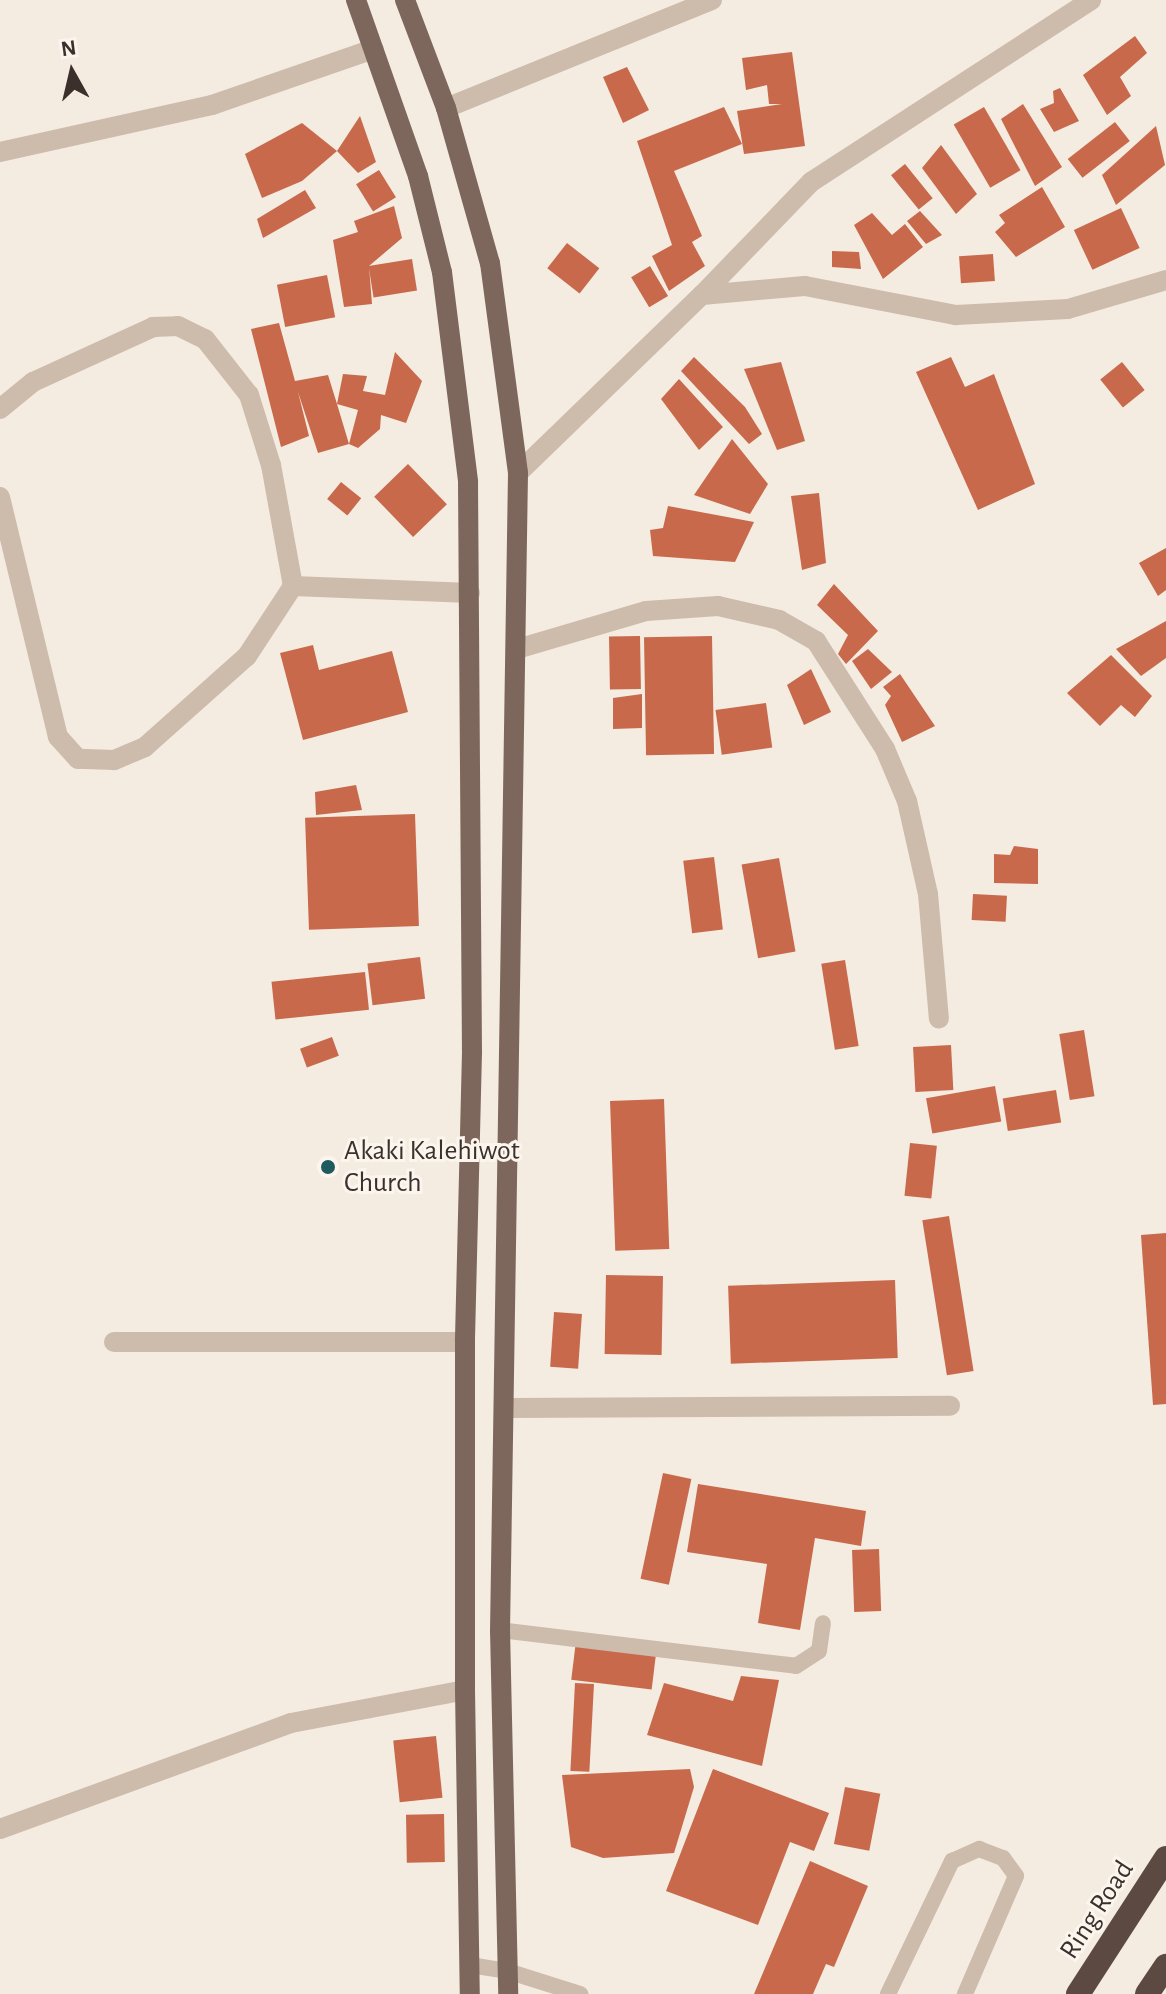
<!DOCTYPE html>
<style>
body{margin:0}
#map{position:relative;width:1166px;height:1994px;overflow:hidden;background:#f4ebe1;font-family:"Alegreya Sans",sans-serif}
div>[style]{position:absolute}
.building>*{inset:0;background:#c8694b;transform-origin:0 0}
.lane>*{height:16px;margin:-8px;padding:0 8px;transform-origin:8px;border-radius:8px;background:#cdbbac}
.street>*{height:20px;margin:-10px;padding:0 10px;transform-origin:10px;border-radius:10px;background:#cdbbac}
.primary>*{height:20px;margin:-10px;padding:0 10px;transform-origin:10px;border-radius:10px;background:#7d675c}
.highway>*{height:24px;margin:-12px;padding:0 12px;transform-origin:12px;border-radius:12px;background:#5c4a42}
.dots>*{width:22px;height:22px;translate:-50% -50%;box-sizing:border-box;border:4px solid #fbf5ee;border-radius:50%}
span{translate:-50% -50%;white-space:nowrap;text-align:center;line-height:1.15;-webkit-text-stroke:6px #fbf5ee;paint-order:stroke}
.poi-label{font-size:28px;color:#3b302b}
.left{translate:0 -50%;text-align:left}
.street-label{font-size:28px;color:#3b302b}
.north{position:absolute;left:32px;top:32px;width:80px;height:80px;-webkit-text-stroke:6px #fbf5ee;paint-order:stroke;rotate:352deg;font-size:22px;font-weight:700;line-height:32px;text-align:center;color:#3b302b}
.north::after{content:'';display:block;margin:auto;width:28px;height:36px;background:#3b302b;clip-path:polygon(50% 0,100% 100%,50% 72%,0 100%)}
</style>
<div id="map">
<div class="building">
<i style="clip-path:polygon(1135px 36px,1147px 53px,1120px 77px,1131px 96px,1107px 115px,1083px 75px)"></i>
<i style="clip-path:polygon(792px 52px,805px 146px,744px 154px,737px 111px,782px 104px,769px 104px,767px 85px,746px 90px,742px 58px)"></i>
<i style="clip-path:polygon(627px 67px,649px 110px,623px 123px,603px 77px)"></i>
<i style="clip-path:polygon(1060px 88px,1079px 121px,1054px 132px,1040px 109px,1054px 103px,1053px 91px)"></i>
<i style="clip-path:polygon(1023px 104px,1062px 167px,1035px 186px,1001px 119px)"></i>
<i style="clip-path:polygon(724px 107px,742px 144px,674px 171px,702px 236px,692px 242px,705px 266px,669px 291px,652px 256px,672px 245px,637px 141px)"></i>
<i style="left:984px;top:107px;width:73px;height:35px;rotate:60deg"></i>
<i style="clip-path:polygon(360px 116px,376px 162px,358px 173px,337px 151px)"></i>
<i style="left:1115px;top:122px;width:24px;height:60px;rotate:52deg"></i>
<i style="clip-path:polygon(302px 123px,337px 151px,302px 181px,262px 198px,245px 154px)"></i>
<i style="clip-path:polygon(1156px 126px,1165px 165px,1116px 205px,1102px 175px)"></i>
<i style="clip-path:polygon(941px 145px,977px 194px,956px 214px,922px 168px)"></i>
<i style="left:905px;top:164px;width:44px;height:18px;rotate:51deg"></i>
<i style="left:379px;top:170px;width:32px;height:27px;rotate:58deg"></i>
<i style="clip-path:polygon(1042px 187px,1065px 227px,1016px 257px,995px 232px,1005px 223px,999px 215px)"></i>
<i style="clip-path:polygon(305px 190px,316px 208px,263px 238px,257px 219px)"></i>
<i style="clip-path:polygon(394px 206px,402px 238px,369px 266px,372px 304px,344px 307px,333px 240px,358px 232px,354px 221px)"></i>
<i style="left:1121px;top:208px;width:44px;height:52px;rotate:65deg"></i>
<i style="clip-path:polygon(920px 211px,942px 235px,926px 244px,907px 221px)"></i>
<i style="clip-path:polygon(872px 213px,892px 235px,905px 224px,923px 247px,883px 279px,854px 225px)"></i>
<i style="left:567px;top:243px;width:41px;height:32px;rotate:38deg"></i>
<i style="clip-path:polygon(832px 251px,859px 252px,861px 269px,832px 267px)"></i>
<i style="left:993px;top:254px;width:27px;height:34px;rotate:86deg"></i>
<i style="left:412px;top:259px;width:32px;height:44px;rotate:81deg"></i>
<i style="left:650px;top:266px;width:35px;height:22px;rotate:59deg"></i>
<i style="left:327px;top:275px;width:43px;height:51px;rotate:79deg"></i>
<i style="clip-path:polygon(279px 323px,295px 381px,328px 375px,337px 404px,343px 374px,367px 376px,363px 391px,385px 395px,395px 352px,422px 381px,406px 423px,381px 415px,380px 429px,358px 448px,349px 444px,358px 410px,337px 404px,349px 444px,318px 453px,298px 392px,309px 436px,281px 447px,251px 329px)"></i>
<i style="clip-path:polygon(694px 357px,745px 407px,762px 434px,749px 444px,681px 371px)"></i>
<i style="clip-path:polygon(951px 357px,965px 387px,994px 374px,1035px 484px,978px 510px,916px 372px)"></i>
<i style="clip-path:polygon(781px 362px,805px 441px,777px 450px,744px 369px)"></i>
<i style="left:1122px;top:362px;width:36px;height:28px;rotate:51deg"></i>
<i style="clip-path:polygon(679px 379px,723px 427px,699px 450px,661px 399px)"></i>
<i style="clip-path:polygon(732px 439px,768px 484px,750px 514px,694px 495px)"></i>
<i style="left:408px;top:464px;width:56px;height:47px;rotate:46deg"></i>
<i style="left:341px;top:482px;width:26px;height:22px;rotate:39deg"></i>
<i style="clip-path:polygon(819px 493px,826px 563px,802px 570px,791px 496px)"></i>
<i style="clip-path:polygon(668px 506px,754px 522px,735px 562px,653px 556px,650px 530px,663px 528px)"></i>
<i style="clip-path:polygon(1166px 548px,1166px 590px,1158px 596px,1139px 563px)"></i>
<i style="clip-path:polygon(834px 584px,878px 631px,846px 664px,838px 654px,848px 635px,817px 605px)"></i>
<i style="clip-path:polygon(1166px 621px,1166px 658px,1141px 676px,1116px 649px)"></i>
<i style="left:640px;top:636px;width:53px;height:31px;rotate:89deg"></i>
<i style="left:712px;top:636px;width:118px;height:68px;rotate:89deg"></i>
<i style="clip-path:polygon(313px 645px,319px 670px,392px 651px,408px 712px,303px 740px,280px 653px)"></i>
<i style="clip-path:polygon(868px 649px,892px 672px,871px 689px,852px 661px)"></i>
<i style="clip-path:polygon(1111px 655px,1152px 696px,1135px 717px,1121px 705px,1100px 726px,1067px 693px)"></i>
<i style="clip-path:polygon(811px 669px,831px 712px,804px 725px,787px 685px)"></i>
<i style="clip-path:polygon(900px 674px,935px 726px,902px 742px,885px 705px,891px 696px,883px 687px)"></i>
<i style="clip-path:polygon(642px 694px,642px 728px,613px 729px,613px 698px)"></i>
<i style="left:766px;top:703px;width:45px;height:51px;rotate:82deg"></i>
<i style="clip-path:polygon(356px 785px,362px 810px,316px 815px,315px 792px)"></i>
<i style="left:415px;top:814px;width:112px;height:110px;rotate:88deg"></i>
<i style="clip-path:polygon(1014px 846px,1038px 849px,1038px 884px,994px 883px,994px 854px,1010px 855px)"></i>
<i style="left:714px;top:857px;width:73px;height:31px;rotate:83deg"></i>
<i style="left:779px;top:858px;width:95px;height:38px;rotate:80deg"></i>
<i style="left:973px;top:894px;width:34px;height:26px;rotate:3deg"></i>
<i style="left:420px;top:957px;width:42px;height:53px;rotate:83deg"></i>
<i style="left:845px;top:960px;width:87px;height:24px;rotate:81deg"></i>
<i style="left:365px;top:972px;width:38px;height:94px;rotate:84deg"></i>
<i style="left:1084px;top:1030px;width:67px;height:25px;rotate:81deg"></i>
<i style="left:332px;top:1037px;width:20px;height:34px;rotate:70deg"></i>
<i style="left:951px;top:1045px;width:45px;height:38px;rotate:87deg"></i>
<i style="left:995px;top:1086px;width:36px;height:70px;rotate:80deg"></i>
<i style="left:1056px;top:1090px;width:33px;height:54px;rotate:81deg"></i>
<i style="left:664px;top:1099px;width:150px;height:54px;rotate:88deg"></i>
<i style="left:910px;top:1143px;width:27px;height:53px;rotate:6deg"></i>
<i style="left:949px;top:1216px;width:157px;height:27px;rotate:81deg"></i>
<i style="clip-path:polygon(1166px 1233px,1166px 1404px,1153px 1405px,1141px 1235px)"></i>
<i style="left:606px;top:1275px;width:57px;height:79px;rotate:1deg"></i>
<i style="left:895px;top:1280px;width:78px;height:167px;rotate:88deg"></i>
<i style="left:554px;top:1312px;width:28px;height:55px;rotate:4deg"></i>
<i style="left:663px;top:1473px;width:29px;height:108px;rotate:12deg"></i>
<i style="clip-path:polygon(698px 1484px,866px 1511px,861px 1546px,815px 1538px,800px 1630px,758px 1623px,767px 1564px,687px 1552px)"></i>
<i style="left:879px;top:1549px;width:62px;height:27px;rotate:88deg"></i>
<i style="left:576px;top:1641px;width:81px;height:39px;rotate:7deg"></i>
<i style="clip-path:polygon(741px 1676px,779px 1680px,762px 1766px,647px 1735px,664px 1683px,733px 1701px)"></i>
<i style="left:575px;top:1683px;width:19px;height:88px;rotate:3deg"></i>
<i style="left:436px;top:1736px;width:62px;height:43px;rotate:84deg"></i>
<i style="clip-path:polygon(690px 1769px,694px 1787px,674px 1853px,603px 1858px,571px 1847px,562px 1775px)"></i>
<i style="clip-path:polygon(713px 1769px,829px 1813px,814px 1851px,790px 1842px,758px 1925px,666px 1891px)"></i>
<i style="left:845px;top:1787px;width:36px;height:58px;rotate:11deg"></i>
<i style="left:444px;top:1814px;width:48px;height:38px;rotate:89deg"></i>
<i style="clip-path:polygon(810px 1861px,868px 1886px,834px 1967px,826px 1964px,813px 1994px,754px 1994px)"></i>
</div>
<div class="lane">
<i style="left:500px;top:1630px;width:298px;rotate:6.9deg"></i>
<i style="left:796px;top:1666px;width:27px;rotate:-33deg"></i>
<i style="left:819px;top:1651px;width:28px;rotate:-82deg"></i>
<i style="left:470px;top:1965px;width:37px;rotate:9deg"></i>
<i style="left:507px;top:1971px;width:77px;rotate:17.5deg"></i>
<i style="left:888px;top:1994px;width:148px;rotate:-64.3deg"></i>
<i style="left:952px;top:1861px;width:30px;rotate:-24deg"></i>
<i style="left:979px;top:1849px;width:26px;rotate:21deg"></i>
<i style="left:1003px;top:1858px;width:22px;rotate:54deg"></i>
<i style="left:1016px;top:1876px;width:129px;rotate:113.4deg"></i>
</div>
<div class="street">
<i style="left:446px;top:108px;width:287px;rotate:-22.1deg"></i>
<i style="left:0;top:152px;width:217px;rotate:-12.5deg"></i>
<i style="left:212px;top:105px;width:171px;rotate:-19.1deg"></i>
<i style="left:702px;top:295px;width:157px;rotate:-46deg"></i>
<i style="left:811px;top:182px;width:334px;rotate:-33deg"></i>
<i style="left:0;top:409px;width:43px;rotate:-39.3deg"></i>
<i style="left:33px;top:382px;width:132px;rotate:-24.6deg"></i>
<i style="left:153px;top:327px;width:25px;rotate:-2deg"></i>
<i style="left:178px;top:326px;width:30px;rotate:26deg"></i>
<i style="left:205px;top:339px;width:71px;rotate:51.8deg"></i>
<i style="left:249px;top:395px;width:73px;rotate:72.6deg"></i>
<i style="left:271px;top:465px;width:123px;rotate:79.7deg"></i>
<i style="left:293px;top:586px;width:84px;rotate:123.3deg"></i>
<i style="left:247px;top:656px;width:137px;rotate:138.3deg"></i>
<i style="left:145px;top:747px;width:34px;rotate:157deg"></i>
<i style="left:114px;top:760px;width:36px;rotate:-178deg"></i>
<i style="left:78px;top:759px;width:30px;rotate:-132deg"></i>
<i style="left:58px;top:737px;width:247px;rotate:-103.6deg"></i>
<i style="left:518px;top:473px;width:256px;rotate:-44.1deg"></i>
<i style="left:702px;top:295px;width:103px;rotate:-5deg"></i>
<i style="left:805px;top:286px;width:154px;rotate:10.9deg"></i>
<i style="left:956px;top:315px;width:112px;rotate:-3.1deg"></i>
<i style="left:1068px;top:309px;width:102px;rotate:-16.5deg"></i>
<i style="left:293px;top:586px;width:177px;rotate:2.3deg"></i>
<i style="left:517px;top:649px;width:134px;rotate:-16.4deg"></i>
<i style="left:646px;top:611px;width:72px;rotate:-4deg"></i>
<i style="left:718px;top:606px;width:63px;rotate:12.9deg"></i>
<i style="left:779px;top:620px;width:43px;rotate:29.6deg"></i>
<i style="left:816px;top:641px;width:128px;rotate:57.4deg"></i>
<i style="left:885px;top:749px;width:56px;rotate:67.1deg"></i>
<i style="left:907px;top:801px;width:95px;rotate:77.3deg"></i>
<i style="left:928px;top:894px;width:125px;rotate:85deg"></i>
<i style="left:114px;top:1342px;width:351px"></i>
<i style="left:504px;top:1408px;width:446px;rotate:-0.3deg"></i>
<i style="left:0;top:1829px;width:310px;rotate:-20deg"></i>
<i style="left:291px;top:1723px;width:177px;rotate:-10.7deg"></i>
</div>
<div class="primary">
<i style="left:356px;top:0;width:187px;rotate:70.6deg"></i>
<i style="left:418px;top:176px;width:99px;rotate:76deg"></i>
<i style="left:442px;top:272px;width:212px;rotate:82.9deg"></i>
<i style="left:468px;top:482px;width:570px;rotate:89.6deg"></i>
<i style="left:472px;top:1052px;width:290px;rotate:91.4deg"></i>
<i style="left:465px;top:1342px;width:348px;rotate:90deg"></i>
<i style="left:465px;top:1690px;width:304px;rotate:89.1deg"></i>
<i style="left:405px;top:0;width:116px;rotate:69.2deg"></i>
<i style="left:446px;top:108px;width:161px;rotate:74.2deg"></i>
<i style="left:490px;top:263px;width:212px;rotate:82.4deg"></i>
<i style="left:518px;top:473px;width:1157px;rotate:90.89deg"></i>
<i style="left:500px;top:1630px;width:364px;rotate:88.7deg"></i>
</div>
<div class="highway">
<i style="left:1078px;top:1994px;width:162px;rotate:-57.1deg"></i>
<i style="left:1147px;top:1994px;width:34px;rotate:-56deg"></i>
</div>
<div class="dots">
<i style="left:328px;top:1167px;background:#1f5a5e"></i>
</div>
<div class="poi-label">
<span class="left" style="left:344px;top:1167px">Akaki Kalehiwot<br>Church</span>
</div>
<div class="street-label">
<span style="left:1097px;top:1910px;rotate:-57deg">Ring Road</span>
</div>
<div class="north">N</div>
</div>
